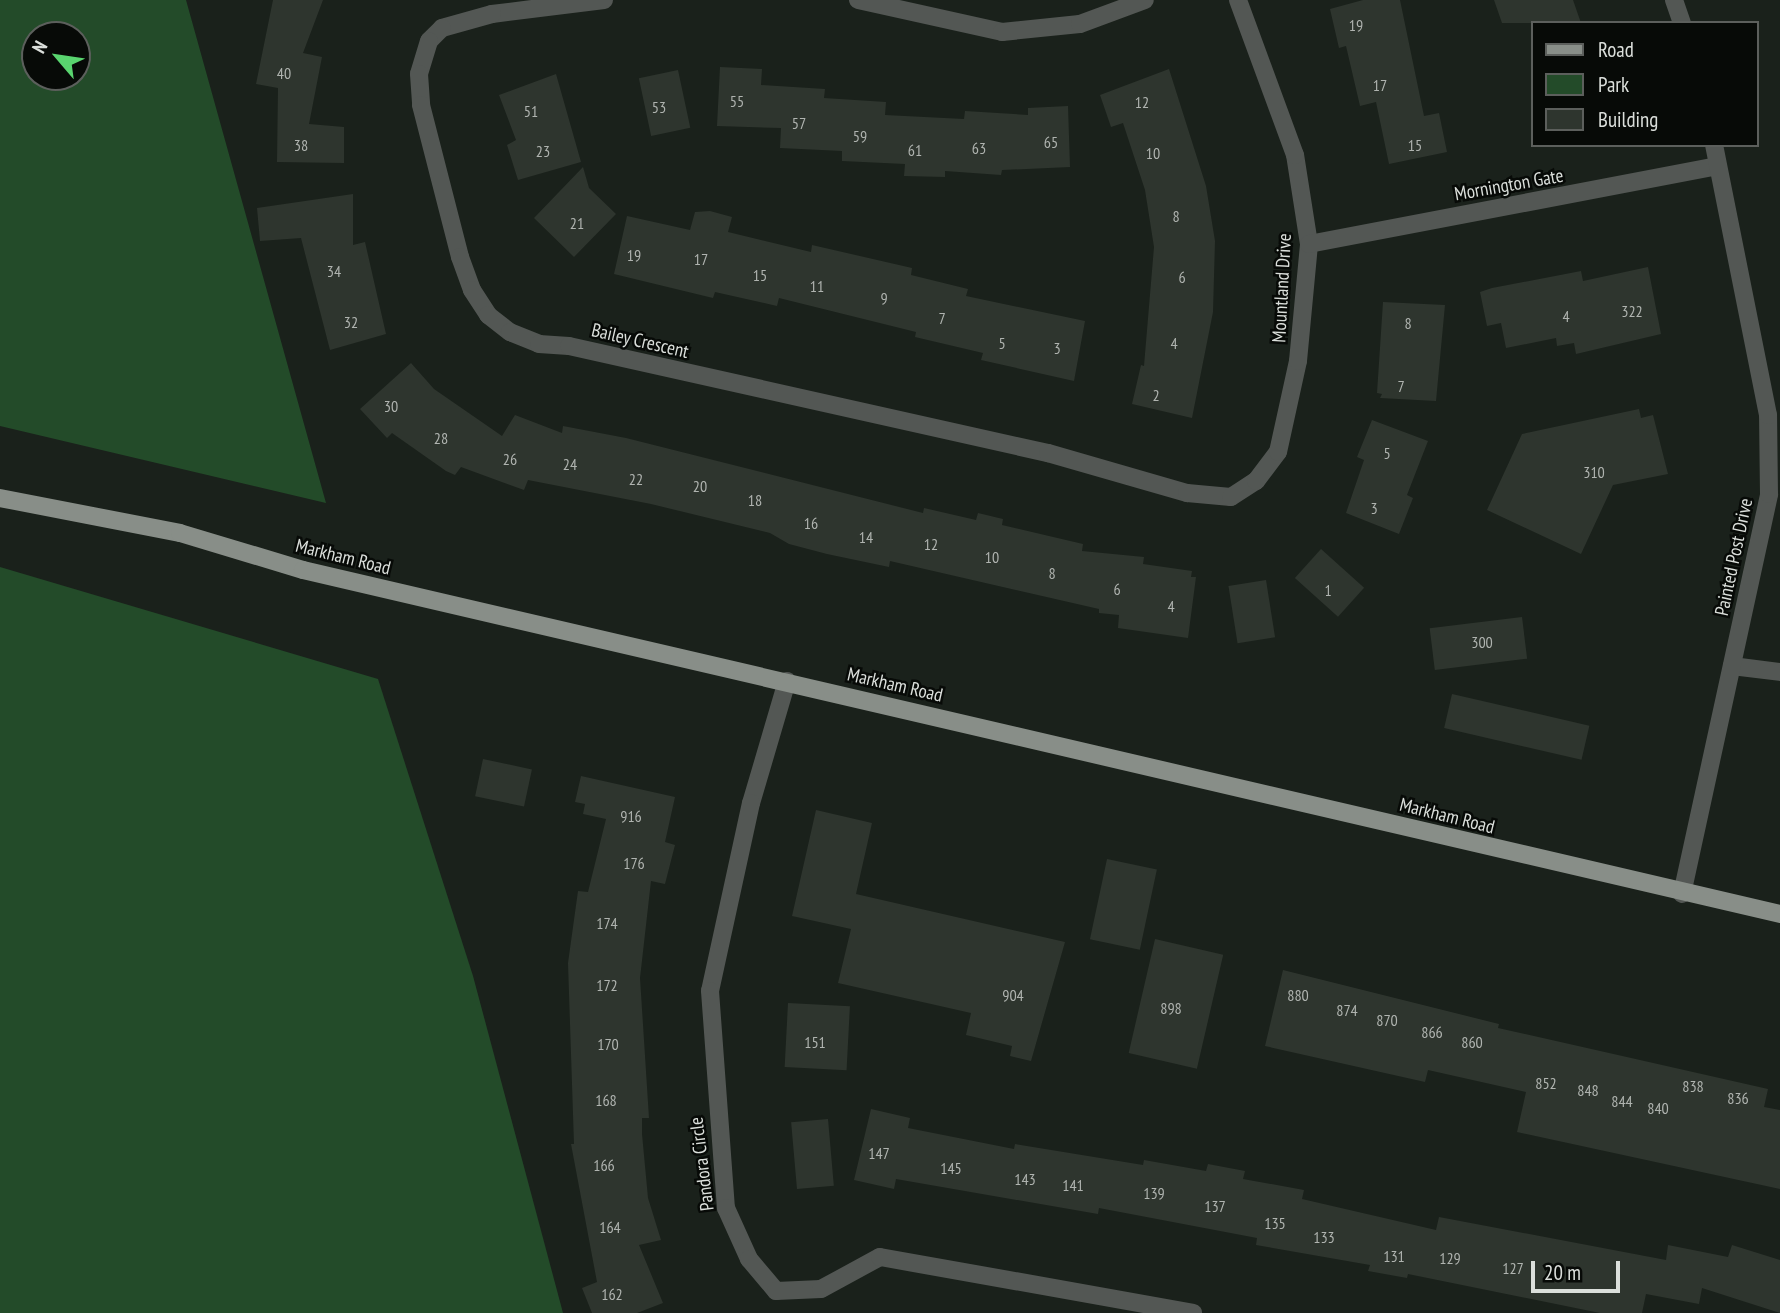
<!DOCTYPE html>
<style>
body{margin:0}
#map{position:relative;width:1780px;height:1313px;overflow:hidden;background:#1a211b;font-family:"PT Sans Narrow",sans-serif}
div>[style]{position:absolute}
.green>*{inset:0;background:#234b29}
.building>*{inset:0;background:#2e352e;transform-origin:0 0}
.minor>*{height:18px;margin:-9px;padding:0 9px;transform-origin:9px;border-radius:9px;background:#535754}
.major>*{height:18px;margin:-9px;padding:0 9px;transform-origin:9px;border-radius:9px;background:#888e88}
span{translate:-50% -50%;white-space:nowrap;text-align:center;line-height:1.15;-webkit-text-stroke:5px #070a07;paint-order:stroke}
.number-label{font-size:16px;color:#b0b4b0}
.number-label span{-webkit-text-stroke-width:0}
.street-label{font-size:19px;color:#dbdfdb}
.legend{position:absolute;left:1531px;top:21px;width:228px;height:126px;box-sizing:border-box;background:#070a07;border:2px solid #5c5f5c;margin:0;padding:9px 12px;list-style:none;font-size:21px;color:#dbdfdb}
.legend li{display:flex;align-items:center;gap:14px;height:35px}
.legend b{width:35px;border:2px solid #5c5f5c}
.north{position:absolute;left:21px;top:21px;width:70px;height:70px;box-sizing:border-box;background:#070a07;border:2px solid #5c5f5c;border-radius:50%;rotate:299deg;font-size:19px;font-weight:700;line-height:28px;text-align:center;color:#dbdfdb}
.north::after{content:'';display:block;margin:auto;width:24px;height:32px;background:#59d56f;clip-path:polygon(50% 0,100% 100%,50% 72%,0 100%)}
.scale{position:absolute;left:1531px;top:1261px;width:89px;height:32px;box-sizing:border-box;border:4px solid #dbdfdb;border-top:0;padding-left:9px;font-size:21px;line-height:24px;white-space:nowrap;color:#dbdfdb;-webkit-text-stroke:5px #070a07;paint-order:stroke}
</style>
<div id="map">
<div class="green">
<i style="clip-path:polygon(evenodd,0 0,186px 0,326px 503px,0 426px,0 0,77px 35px,77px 77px,35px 77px,35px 35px,77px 35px)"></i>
<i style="clip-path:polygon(0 567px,378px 679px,473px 976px,563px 1313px,0 1313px)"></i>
</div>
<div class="building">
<i style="clip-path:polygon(273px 0,323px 0,303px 53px,322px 57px,309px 124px,344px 127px,344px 163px,277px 162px,278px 88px,256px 84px)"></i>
<i style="clip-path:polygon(1363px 0,1400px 0,1424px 116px,1439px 113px,1447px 152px,1389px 164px,1376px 102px,1360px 106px,1346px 46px,1339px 48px,1330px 9px)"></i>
<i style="clip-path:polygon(1494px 0,1573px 0,1581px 23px,1502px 23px)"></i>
<i style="clip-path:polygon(720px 67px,762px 69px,761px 85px,825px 89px,824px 98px,886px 102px,885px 115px,964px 119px,965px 111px,1028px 115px,1028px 108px,1068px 106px,1070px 167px,1002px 170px,1001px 175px,945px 171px,945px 177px,904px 176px,905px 164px,842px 161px,842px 151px,780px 148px,781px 128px,717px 126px)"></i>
<i style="clip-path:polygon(1169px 69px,1206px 186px,1215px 241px,1213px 312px,1192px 418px,1132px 404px,1141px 365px,1144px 366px,1154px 247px,1145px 190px,1123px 123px,1111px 127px,1100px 95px)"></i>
<i style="left:678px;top:70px;width:59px;height:40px;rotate:78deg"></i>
<i style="clip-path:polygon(556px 74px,581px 162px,518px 180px,507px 145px,516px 140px,499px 95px)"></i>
<i style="clip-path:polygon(583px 167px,589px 188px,616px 214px,574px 257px,534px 218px)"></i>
<i style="clip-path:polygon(353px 194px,353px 245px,365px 242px,386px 334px,330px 350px,301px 238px,260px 241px,257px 208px)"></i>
<i style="clip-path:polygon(710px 211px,732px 217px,728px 232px,811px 252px,812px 245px,912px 268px,911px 275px,968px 289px,966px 296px,1085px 321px,1074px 381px,981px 360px,983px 353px,915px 337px,916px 332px,779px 298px,777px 306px,715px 292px,713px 298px,614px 274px,627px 216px,690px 230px,695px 212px)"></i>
<i style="clip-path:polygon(1648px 267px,1661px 334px,1576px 354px,1574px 343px,1557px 346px,1556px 338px,1506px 348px,1501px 323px,1487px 326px,1480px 292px,1492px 288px,1581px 271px,1583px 281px)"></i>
<i style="clip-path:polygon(1383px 302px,1445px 305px,1436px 401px,1380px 398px,1382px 394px,1377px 393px)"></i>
<i style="clip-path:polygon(411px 363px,434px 389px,502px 436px,515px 415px,562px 433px,563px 426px,626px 438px,923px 513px,924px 508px,976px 520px,978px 513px,1003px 519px,1002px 525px,1083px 544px,1082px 551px,1144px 557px,1143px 564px,1192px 571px,1191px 577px,1196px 577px,1188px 638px,1118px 628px,1119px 615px,1099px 613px,1099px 609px,890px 561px,889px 567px,827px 554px,789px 544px,770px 533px,651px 504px,528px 480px,524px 490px,461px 467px,455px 475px,446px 471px,392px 433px,387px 438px,360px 409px)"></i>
<i style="clip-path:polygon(1639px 409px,1641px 418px,1653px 415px,1668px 474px,1613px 485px,1581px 554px,1487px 510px,1522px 434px)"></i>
<i style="clip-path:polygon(1372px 420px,1428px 441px,1407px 495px,1413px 498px,1399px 534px,1346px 513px,1364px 460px,1357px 457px)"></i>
<i style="left:1321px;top:549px;width:58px;height:39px;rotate:42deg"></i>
<i style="left:1266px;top:580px;width:58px;height:38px;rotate:81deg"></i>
<i style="left:1522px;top:617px;width:42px;height:93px;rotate:83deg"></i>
<i style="left:1452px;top:694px;width:141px;height:35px;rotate:13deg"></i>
<i style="left:483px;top:759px;width:50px;height:38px;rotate:12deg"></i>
<i style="clip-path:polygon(581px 776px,675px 797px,665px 842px,675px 845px,665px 884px,651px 881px,640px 978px,649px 1118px,642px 1118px,642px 1134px,648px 1198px,661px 1240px,639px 1245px,663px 1303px,637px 1313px,592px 1313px,582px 1288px,597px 1282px,571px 1144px,574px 1144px,568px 963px,578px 891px,588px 892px,606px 819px,583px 814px,585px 804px,575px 802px)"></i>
<i style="clip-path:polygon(816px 810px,872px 823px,856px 894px,1065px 942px,1031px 1061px,1010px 1056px,1012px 1046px,966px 1035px,971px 1013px,838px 983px,851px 929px,792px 916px)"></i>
<i style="left:1107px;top:859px;width:51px;height:82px;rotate:12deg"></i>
<i style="left:1155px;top:939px;width:70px;height:117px;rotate:13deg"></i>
<i style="clip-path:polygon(1283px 970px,1499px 1024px,1498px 1028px,1768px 1089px,1764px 1107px,1780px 1110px,1780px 1189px,1517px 1132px,1526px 1092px,1428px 1070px,1425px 1082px,1265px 1046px)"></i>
<i style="left:788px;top:1003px;width:62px;height:64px;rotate:3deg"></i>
<i style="clip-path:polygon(871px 1109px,910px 1118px,908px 1128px,1014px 1149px,1015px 1144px,1143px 1165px,1144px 1160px,1206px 1171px,1208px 1164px,1245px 1171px,1243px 1179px,1304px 1190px,1302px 1199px,1436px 1230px,1439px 1217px,1666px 1260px,1668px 1245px,1728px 1257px,1732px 1245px,1780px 1260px,1780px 1313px,1702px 1288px,1699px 1304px,1646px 1294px,1642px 1313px,1600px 1313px,1408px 1274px,1407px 1278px,1368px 1271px,1370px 1265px,1256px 1245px,1257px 1238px,1099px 1208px,1098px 1214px,896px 1179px,894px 1189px,854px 1180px)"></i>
<i style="left:828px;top:1119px;width:67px;height:37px;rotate:85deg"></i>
</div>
<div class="minor">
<i style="left:604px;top:0;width:113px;rotate:172.9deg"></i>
<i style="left:492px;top:14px;width:52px;rotate:164.4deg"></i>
<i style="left:442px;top:28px;width:18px;rotate:135deg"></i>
<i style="left:429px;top:41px;width:34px;rotate:107deg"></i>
<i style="left:419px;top:74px;width:31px;rotate:86deg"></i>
<i style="left:421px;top:105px;width:157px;rotate:75.6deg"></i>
<i style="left:460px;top:257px;width:35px;rotate:70deg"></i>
<i style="left:472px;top:290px;width:30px;rotate:57deg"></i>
<i style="left:488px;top:315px;width:28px;rotate:38deg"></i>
<i style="left:510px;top:332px;width:31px;rotate:22deg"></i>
<i style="left:539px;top:344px;width:30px;rotate:4deg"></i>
<i style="left:569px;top:346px;width:491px;rotate:12.6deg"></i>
<i style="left:1048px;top:453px;width:145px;rotate:16.1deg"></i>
<i style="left:1187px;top:493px;width:44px;rotate:5.2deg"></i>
<i style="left:1231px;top:497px;width:30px;rotate:-33deg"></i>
<i style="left:1256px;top:481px;width:36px;rotate:-53deg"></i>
<i style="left:1278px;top:452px;width:93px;rotate:-77.6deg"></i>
<i style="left:1298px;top:361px;width:118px;rotate:-84.6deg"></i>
<i style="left:1309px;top:244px;width:90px;rotate:-98.9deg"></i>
<i style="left:1295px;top:155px;width:165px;rotate:-110.2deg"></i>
<i style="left:858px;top:0;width:148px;rotate:12.5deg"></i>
<i style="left:1002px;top:32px;width:78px;rotate:-5.9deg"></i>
<i style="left:1080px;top:24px;width:69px;rotate:-20.3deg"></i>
<i style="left:1674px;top:0;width:24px;rotate:71deg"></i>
<i style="left:1309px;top:244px;width:414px;rotate:-10.8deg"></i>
<i style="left:1732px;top:666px;width:48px;rotate:7.1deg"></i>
<i style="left:787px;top:681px;width:127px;rotate:106.4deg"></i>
<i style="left:751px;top:803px;width:192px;rotate:102.3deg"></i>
<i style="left:710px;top:991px;width:218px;rotate:85.8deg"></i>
<i style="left:726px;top:1208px;width:56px;rotate:65.7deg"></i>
<i style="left:749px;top:1259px;width:42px;rotate:49.8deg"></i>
<i style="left:776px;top:1291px;width:45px;rotate:-2.5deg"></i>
<i style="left:821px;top:1289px;width:67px;rotate:-28.5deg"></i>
<i style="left:880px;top:1257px;width:318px;rotate:10.1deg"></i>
<i style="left:1682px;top:894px;width:409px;rotate:-77.7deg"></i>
<i style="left:1769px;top:494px;width:79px;rotate:-90.7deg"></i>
<i style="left:1768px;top:415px;width:275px;rotate:-101.3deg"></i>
</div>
<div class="major">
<i style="left:0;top:498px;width:183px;rotate:11deg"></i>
<i style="left:180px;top:533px;width:128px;rotate:16.7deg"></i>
<i style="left:303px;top:570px;width:1517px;rotate:13.11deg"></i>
</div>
<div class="number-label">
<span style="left:1356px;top:25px">19</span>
<span style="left:284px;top:73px">40</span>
<span style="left:1380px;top:85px">17</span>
<span style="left:737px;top:101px">55</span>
<span style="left:1142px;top:102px">12</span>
<span style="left:659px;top:107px">53</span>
<span style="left:531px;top:111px">51</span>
<span style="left:799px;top:123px">57</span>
<span style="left:860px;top:136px">59</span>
<span style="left:1051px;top:142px">65</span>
<span style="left:301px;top:145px">38</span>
<span style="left:1415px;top:145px">15</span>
<span style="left:979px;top:148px">63</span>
<span style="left:915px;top:150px">61</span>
<span style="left:543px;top:151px">23</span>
<span style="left:1153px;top:153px">10</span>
<span style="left:1176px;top:216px">8</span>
<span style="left:577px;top:223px">21</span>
<span style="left:634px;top:255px">19</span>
<span style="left:701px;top:259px">17</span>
<span style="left:334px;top:271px">34</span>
<span style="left:760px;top:275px">15</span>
<span style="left:1182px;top:277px">6</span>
<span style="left:817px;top:286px">11</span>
<span style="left:884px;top:298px">9</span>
<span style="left:1632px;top:311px">322</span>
<span style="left:1566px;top:316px">4</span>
<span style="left:942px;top:318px">7</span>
<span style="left:351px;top:322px">32</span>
<span style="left:1408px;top:323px">8</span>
<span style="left:1002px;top:343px">5</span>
<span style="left:1174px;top:343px">4</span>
<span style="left:1057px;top:348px">3</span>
<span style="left:1401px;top:386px">7</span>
<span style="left:1156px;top:395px">2</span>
<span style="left:391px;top:406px">30</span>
<span style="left:441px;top:438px">28</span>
<span style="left:1387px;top:453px">5</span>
<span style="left:510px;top:459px">26</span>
<span style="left:570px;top:464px">24</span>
<span style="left:1594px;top:472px">310</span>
<span style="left:636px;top:479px">22</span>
<span style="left:700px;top:486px">20</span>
<span style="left:755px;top:500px">18</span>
<span style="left:1374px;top:508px">3</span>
<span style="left:811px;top:523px">16</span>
<span style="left:866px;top:537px">14</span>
<span style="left:931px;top:544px">12</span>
<span style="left:992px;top:557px">10</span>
<span style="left:1052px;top:573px">8</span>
<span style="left:1117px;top:589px">6</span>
<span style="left:1328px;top:590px">1</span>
<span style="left:1171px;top:606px">4</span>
<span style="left:1482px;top:642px">300</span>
<span style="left:631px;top:816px">916</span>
<span style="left:634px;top:863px">176</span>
<span style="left:607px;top:923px">174</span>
<span style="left:607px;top:985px">172</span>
<span style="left:1013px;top:995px">904</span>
<span style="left:1298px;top:995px">880</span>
<span style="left:1171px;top:1008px">898</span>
<span style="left:1347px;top:1010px">874</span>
<span style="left:1387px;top:1020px">870</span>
<span style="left:1432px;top:1032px">866</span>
<span style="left:815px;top:1042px">151</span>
<span style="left:1472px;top:1042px">860</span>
<span style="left:608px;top:1044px">170</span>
<span style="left:1546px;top:1083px">852</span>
<span style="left:1693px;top:1086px">838</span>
<span style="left:1588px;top:1090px">848</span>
<span style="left:1738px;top:1098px">836</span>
<span style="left:606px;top:1100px">168</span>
<span style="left:1622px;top:1101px">844</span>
<span style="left:1658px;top:1108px">840</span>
<span style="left:879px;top:1153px">147</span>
<span style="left:604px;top:1165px">166</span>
<span style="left:951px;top:1168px">145</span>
<span style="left:1025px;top:1179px">143</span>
<span style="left:1073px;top:1185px">141</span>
<span style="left:1154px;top:1193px">139</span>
<span style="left:1215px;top:1206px">137</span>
<span style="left:1275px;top:1223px">135</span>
<span style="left:610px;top:1227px">164</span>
<span style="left:1324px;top:1237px">133</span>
<span style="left:1394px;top:1256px">131</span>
<span style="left:1450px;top:1258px">129</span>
<span style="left:1513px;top:1268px">127</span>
<span style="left:612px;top:1294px">162</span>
</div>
<div class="street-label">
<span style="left:1509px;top:185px;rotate:-10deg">Mornington Gate</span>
<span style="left:1282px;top:288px;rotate:-87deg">Mountland Drive</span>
<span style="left:640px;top:341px;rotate:13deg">Bailey Crescent</span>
<span style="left:343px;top:557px;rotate:14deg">Markham Road</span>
<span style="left:1734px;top:557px;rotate:-78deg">Painted Post Drive</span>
<span style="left:895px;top:685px;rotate:13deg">Markham Road</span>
<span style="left:1447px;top:816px;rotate:14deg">Markham Road</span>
<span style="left:702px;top:1164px;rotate:-97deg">Pandora Circle</span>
</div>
<ul class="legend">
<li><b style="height:9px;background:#888e88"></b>Road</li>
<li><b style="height:19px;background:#234b29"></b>Park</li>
<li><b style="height:19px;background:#2e352e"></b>Building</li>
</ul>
<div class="north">N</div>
<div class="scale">20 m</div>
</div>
